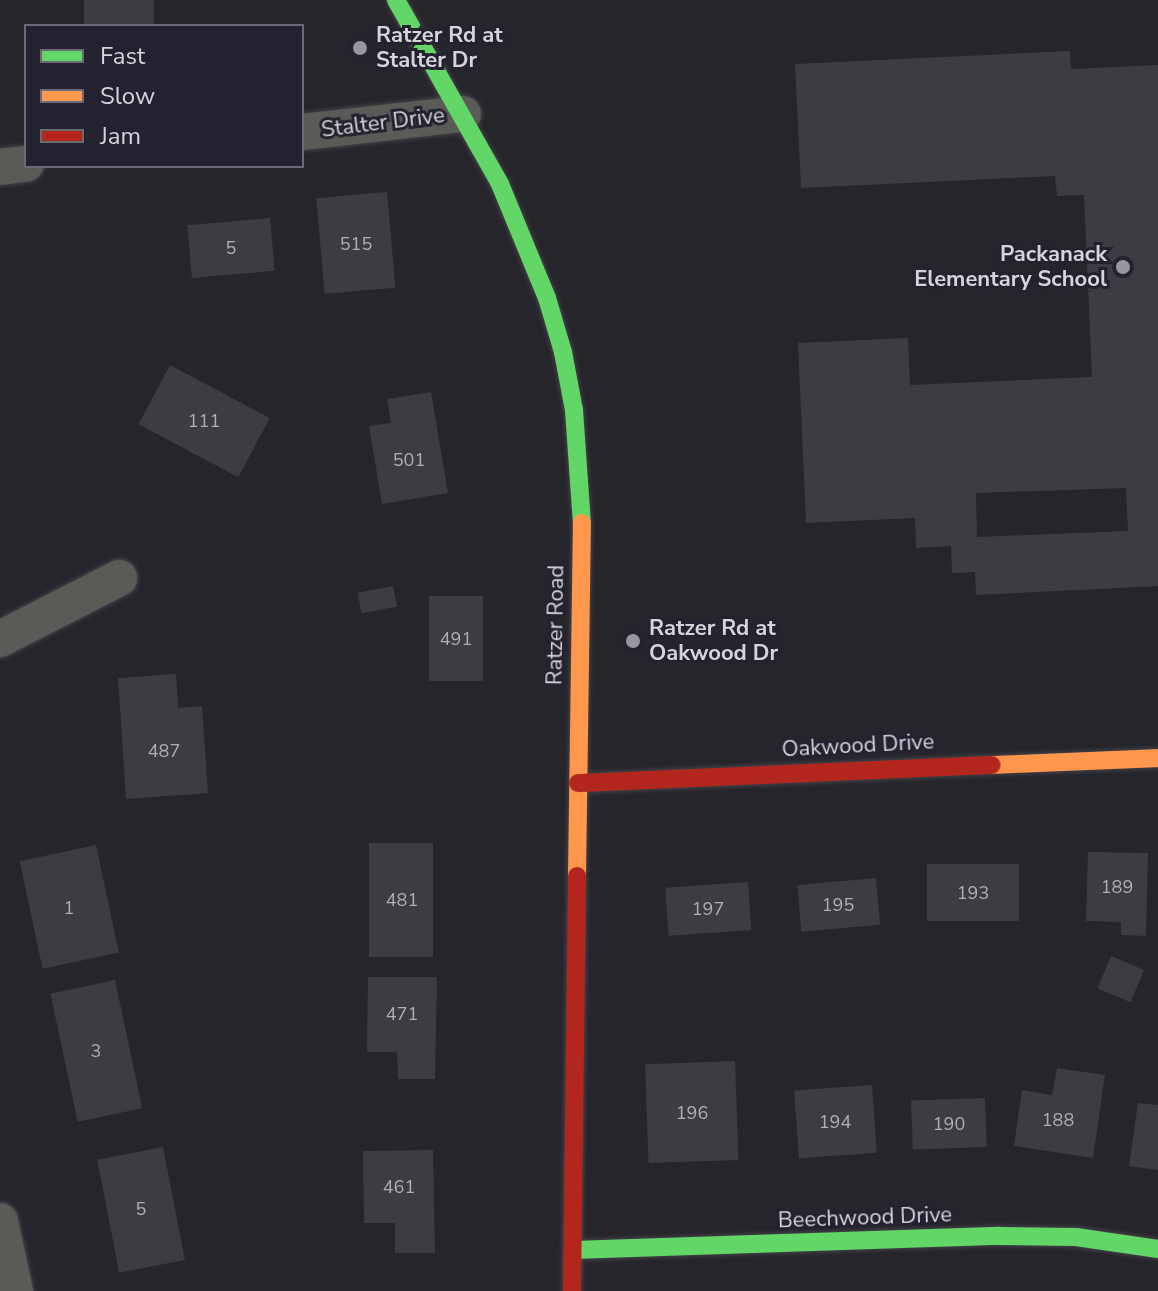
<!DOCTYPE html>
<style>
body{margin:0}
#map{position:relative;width:1158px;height:1291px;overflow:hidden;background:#26252c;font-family:"Nunito Sans",sans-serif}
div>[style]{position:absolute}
.building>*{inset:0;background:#3d3c42;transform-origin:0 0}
.roads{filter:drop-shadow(0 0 2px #434247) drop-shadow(0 0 2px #434247)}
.street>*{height:36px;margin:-18px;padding:0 18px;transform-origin:18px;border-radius:18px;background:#5a5a57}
.fast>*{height:18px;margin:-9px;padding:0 9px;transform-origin:9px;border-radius:9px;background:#63d668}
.slow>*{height:18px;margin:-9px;padding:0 9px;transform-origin:9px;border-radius:9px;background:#ff974d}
.jam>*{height:18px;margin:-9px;padding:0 9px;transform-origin:9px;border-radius:9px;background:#b3261e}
.dots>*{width:22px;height:22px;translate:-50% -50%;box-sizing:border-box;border:4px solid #24222f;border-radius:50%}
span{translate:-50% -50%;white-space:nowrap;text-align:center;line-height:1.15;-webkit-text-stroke:6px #24222f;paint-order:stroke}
.number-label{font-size:18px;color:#afaeb6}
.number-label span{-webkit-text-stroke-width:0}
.poi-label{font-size:22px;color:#d5d4dd;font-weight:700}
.left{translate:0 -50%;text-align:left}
.right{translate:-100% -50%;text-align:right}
.street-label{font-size:22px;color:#d5d4dd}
.legend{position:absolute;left:24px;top:24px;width:280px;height:144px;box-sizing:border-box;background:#24222f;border:2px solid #6b6975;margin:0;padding:10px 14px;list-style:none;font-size:24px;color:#d5d4dd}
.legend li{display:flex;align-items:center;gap:16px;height:40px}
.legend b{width:40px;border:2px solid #6b6975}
</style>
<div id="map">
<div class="building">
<i style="left:84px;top:0;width:70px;height:26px"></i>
<i style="clip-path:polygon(evenodd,1070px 51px,1071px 69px,1158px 65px,1158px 586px,976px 595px,975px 572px,952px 573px,951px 546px,916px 548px,915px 518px,806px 523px,798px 343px,908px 338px,910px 385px,1092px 377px,1084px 195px,1057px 196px,1055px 176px,801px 188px,795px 64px,1070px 51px,1126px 488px,1128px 531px,977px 537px,976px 493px,1126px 488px)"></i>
<i style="left:387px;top:192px;width:96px;height:71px;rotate:85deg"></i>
<i style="left:270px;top:218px;width:53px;height:83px;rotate:85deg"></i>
<i style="left:170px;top:365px;width:113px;height:67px;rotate:28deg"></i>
<i style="clip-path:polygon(431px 392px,448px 493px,382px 504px,369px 426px,391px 423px,387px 399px)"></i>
<i style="left:393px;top:586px;width:21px;height:36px;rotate:79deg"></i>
<i style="left:429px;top:596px;width:54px;height:85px"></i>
<i style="clip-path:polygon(176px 674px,178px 708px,202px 706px,208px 793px,126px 799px,118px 678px)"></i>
<i style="left:369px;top:843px;width:64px;height:114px"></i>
<i style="left:96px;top:845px;width:110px;height:78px;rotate:78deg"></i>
<i style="clip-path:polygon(1088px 852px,1148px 853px,1146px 936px,1121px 935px,1121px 922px,1086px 921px)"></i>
<i style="left:927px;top:864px;width:92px;height:57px"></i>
<i style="left:876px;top:878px;width:47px;height:79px;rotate:85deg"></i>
<i style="left:748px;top:882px;width:48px;height:83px;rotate:86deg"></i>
<i style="left:1111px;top:956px;width:36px;height:35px;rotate:23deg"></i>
<i style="clip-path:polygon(368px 977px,437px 977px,435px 1079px,398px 1079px,397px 1052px,367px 1052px)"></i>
<i style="left:115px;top:980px;width:131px;height:66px;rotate:78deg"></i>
<i style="left:735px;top:1061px;width:99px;height:90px;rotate:88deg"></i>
<i style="clip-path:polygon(1057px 1068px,1105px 1075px,1093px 1158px,1014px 1146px,1022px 1090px,1052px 1095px)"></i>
<i style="left:872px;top:1085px;width:68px;height:78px;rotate:86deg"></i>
<i style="left:985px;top:1098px;width:49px;height:74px;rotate:88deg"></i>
<i style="clip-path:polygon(1138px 1103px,1158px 1105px,1158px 1170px,1129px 1166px)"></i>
<i style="left:163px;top:1147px;width:115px;height:67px;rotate:79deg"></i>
<i style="clip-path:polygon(433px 1150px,435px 1253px,395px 1253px,395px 1223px,364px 1223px,363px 1151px)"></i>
</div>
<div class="roads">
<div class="street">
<i style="left:302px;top:132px;width:162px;rotate:-6.4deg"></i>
<i style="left:0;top:167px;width:26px;rotate:-7deg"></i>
<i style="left:0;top:639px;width:134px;rotate:-27.1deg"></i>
<i style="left:0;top:1221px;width:72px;rotate:77.9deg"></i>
</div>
<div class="fast">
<i style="left:396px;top:0;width:211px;rotate:60.5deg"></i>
<i style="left:500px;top:184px;width:123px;rotate:67.6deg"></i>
<i style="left:547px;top:298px;width:56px;rotate:73.5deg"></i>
<i style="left:563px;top:352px;width:59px;rotate:79.3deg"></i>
<i style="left:574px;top:410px;width:113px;rotate:86deg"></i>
<i style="left:573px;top:1250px;width:427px;rotate:-1.9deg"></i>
<i style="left:1000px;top:1236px;width:76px;rotate:0.8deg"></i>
<i style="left:1076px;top:1237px;width:83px;rotate:8.3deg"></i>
</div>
<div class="slow">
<i style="left:992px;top:765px;width:166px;rotate:-2.4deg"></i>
<i style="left:577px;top:876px;width:353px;rotate:-89.2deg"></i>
</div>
<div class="jam">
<i style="left:578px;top:783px;width:414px;rotate:-2.5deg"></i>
<i style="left:572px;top:1291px;width:415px;rotate:-89.3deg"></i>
</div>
</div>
<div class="dots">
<i style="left:360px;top:48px;background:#98979f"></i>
<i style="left:1123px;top:267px;background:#98979f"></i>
<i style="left:633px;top:641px;background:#98979f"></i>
</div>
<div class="number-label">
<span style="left:356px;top:244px">515</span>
<span style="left:231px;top:248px">5</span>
<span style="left:204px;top:421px">111</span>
<span style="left:409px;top:460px">501</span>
<span style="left:456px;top:639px">491</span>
<span style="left:164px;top:751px">487</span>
<span style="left:1117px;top:887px">189</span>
<span style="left:973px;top:893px">193</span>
<span style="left:402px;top:900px">481</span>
<span style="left:838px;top:905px">195</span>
<span style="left:69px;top:908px">1</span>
<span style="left:708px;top:909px">197</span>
<span style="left:402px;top:1014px">471</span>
<span style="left:96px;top:1051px">3</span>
<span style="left:692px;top:1113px">196</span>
<span style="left:1058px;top:1120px">188</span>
<span style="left:835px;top:1122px">194</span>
<span style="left:949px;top:1124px">190</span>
<span style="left:399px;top:1187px">461</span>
<span style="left:141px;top:1209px">5</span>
</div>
<div class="poi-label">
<span class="left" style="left:376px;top:48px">Ratzer Rd at<br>Stalter Dr</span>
<span class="right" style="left:1107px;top:267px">Packanack<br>Elementary School</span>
<span class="left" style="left:649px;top:641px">Ratzer Rd at<br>Oakwood Dr</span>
</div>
<div class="street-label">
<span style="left:383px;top:123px;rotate:-7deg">Stalter Drive</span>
<span style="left:556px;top:625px;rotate:-89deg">Ratzer Road</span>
<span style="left:858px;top:746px;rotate:-3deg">Oakwood Drive</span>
<span style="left:865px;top:1218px;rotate:-2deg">Beechwood Drive</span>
</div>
<ul class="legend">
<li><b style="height:10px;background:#63d668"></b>Fast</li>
<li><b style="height:10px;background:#ff974d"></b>Slow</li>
<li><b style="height:10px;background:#b3261e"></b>Jam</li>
</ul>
</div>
